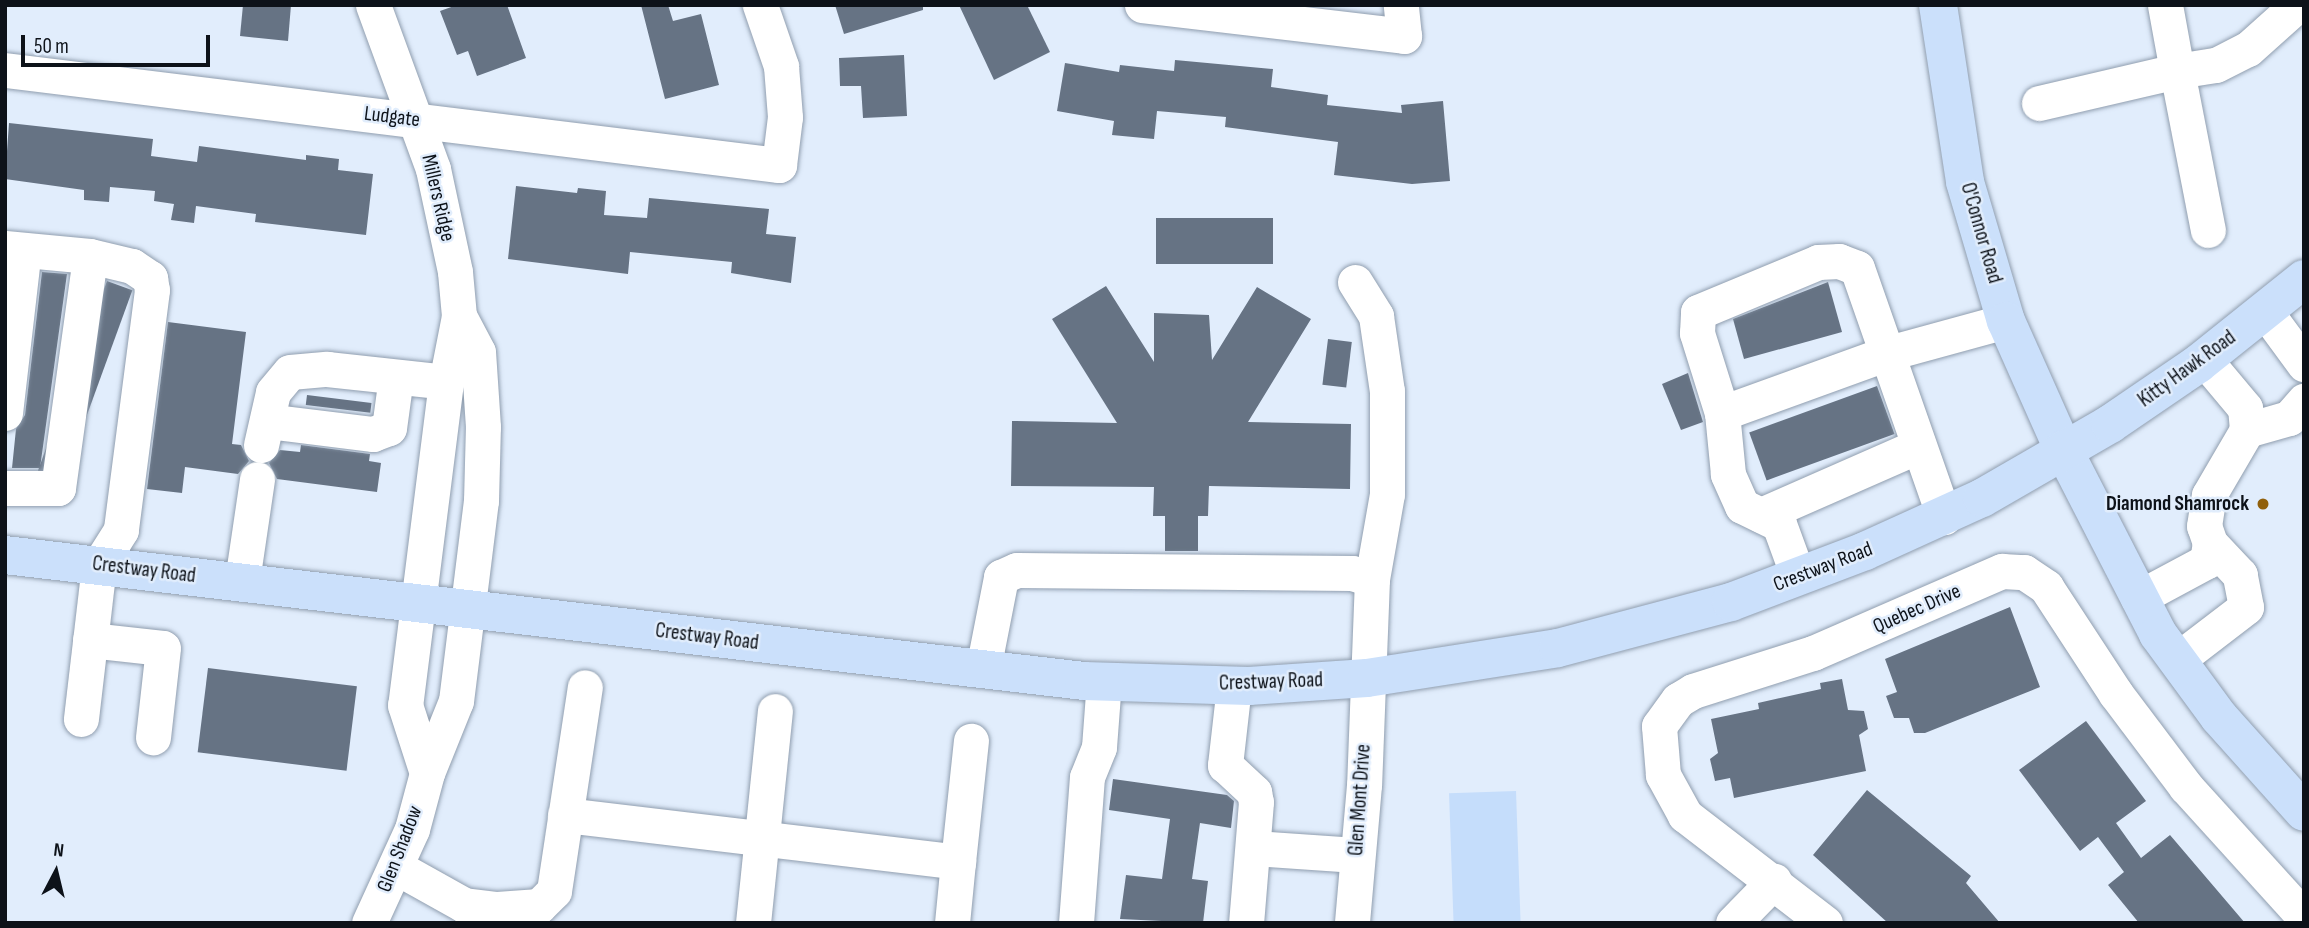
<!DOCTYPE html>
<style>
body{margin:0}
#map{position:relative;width:2309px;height:928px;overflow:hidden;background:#e1edfc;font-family:"Sofia Sans Condensed",sans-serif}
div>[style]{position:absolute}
.green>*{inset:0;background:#c5ddfb;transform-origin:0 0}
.building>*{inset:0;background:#667384;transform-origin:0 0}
.roads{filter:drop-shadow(0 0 2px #909eaf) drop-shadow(0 0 2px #909eaf)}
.minor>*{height:35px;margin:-17.5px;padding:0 17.5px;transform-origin:17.5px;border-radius:17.5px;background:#fff}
.major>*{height:38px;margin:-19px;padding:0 19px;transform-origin:19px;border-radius:19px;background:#cbe0fb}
.dots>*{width:19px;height:19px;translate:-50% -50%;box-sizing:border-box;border:4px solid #e1edfc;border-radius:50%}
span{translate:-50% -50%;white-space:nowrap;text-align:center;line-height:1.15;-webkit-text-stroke:5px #e1edfc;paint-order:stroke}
.street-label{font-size:21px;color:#0d1219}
.poi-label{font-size:21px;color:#0d1219;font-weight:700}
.right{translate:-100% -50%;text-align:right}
.frame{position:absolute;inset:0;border:7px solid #0d1219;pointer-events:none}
.north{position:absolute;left:21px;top:837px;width:70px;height:70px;-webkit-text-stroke:5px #e1edfc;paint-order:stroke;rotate:7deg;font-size:19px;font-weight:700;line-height:28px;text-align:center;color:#0d1219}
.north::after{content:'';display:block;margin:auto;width:24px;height:32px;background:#0d1219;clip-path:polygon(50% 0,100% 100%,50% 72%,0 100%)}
.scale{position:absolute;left:21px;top:35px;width:189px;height:32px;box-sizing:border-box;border:4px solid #0d1219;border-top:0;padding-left:9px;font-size:21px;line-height:24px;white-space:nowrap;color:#0d1219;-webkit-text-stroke:5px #e1edfc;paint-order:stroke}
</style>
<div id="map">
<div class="green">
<i style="left:1516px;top:791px;width:132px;height:67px;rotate:88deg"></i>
</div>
<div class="building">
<i style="clip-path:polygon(243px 5px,291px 5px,288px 41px,240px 36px)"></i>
<i style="clip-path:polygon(457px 5px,507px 5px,526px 58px,477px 76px,468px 51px,457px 55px,440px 11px)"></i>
<i style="clip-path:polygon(641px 5px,668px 5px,673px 21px,701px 14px,719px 85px,665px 99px)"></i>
<i style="clip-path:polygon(835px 5px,923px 5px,923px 10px,844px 34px)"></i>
<i style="clip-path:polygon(959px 5px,1027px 5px,1050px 52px,994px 80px)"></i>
<i style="clip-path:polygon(904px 55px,907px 116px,863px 118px,861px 86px,840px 86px,839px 58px)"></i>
<i style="clip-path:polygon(1175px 60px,1273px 69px,1271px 87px,1328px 95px,1327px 105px,1402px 113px,1401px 105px,1443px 101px,1450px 181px,1412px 184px,1334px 175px,1338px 142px,1225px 127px,1226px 117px,1157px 111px,1154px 139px,1112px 135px,1114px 121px,1057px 111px,1065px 63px,1119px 72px,1120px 65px,1174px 71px)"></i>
<i style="clip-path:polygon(9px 123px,153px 139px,151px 156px,197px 162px,199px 146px,306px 160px,306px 155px,339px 159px,338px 170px,373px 174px,366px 235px,255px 222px,256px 214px,196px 206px,194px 223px,171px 220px,174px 204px,154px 201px,155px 191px,110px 187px,109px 202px,84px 200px,84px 190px,5px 179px)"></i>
<i style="clip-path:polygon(516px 186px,577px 193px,578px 188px,606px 191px,604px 215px,647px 218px,649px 198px,769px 209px,766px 234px,796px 237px,791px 283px,731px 273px,732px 262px,630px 252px,628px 274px,508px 259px)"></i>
<i style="left:1156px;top:218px;width:117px;height:46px"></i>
<i style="clip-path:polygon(42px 272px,67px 274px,40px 468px,12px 468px,16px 429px,25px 415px)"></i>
<i style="left:107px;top:281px;width:27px;height:202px;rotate:20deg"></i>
<i style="clip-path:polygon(1828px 282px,1842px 332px,1744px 359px,1733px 319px)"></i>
<i style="clip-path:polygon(1106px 286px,1154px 362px,1154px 313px,1209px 315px,1212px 360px,1257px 287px,1311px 319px,1248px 422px,1351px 424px,1350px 489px,1209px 486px,1208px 516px,1198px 516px,1198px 551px,1165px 551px,1165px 516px,1153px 516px,1154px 487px,1011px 486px,1012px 421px,1117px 423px,1052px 319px)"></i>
<i style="clip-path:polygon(168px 322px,246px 332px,232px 444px,241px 445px,249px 461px,238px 474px,185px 467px,182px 493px,147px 489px)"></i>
<i style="left:1328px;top:339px;width:24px;height:46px;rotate:7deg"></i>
<i style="clip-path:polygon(1688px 373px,1703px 422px,1681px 430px,1662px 384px)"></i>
<i style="left:1877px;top:386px;width:51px;height:136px;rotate:70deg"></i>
<i style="left:307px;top:395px;width:65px;height:10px;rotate:7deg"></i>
<i style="clip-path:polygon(301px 445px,370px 454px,369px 461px,381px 463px,377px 492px,277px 479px,269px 463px,280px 450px,300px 452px)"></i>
<i style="clip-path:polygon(2010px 607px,2040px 687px,1925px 733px,1914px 733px,1909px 718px,1894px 718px,1886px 696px,1897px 692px,1885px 659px)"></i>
<i style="left:208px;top:668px;width:150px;height:85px;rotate:7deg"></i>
<i style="clip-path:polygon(1842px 679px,1848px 710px,1864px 711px,1868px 729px,1859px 735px,1866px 771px,1734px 798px,1730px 778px,1715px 781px,1710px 759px,1718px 753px,1711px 719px,1759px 709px,1758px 703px,1821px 689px,1820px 683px)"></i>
<i style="clip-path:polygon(2086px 721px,2146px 801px,2116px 823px,2141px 858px,2170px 835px,2245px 923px,2139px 923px,2108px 885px,2124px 872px,2098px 837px,2080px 851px,2019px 770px)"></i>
<i style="clip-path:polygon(1113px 779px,1227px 795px,1234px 801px,1231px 828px,1200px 823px,1192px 879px,1208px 881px,1203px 923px,1120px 919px,1126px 875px,1162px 879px,1170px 819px,1109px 810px)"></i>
<i style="clip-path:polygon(1867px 790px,1971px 876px,1966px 883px,2000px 923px,1888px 923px,1813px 855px)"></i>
</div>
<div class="roads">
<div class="minor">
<i style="left:373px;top:5px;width:175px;rotate:69.9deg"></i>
<i style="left:433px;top:169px;width:105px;rotate:77.9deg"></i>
<i style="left:455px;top:272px;width:44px;rotate:84.8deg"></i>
<i style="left:1142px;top:5px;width:264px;rotate:6.7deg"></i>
<i style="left:1404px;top:36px;width:31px;rotate:-96deg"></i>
<i style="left:2165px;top:5px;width:67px;rotate:79.7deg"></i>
<i style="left:2177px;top:71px;width:39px;rotate:-9deg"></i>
<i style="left:2216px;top:65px;width:36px;rotate:-27deg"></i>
<i style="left:2248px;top:49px;width:66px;rotate:-41.9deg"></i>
<i style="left:5px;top:70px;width:780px;rotate:7deg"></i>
<i style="left:779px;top:165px;width:48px;rotate:-82.9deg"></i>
<i style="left:785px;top:117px;width:51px;rotate:-94.5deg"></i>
<i style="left:781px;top:66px;width:65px;rotate:-109deg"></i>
<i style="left:2039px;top:103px;width:142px;rotate:-13.1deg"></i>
<i style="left:2177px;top:71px;width:162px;rotate:79deg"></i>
<i style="left:5px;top:248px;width:85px;rotate:5.4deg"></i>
<i style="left:90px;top:256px;width:43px;rotate:13.4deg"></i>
<i style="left:132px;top:266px;width:22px;rotate:34deg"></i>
<i style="left:150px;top:278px;width:12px;rotate:81deg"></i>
<i style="left:152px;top:290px;width:242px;rotate:97.4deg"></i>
<i style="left:121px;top:530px;width:41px;rotate:122.2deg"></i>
<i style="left:99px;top:565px;width:155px;rotate:96.7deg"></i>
<i style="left:1355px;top:282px;width:40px;rotate:58deg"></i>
<i style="left:1376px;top:316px;width:76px;rotate:81.7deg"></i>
<i style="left:1387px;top:391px;width:103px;rotate:90deg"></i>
<i style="left:1387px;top:494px;width:86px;rotate:100deg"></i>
<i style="left:2265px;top:311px;width:66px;rotate:53.7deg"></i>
<i style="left:5px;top:413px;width:164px;rotate:-83.4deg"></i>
<i style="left:1722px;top:413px;width:84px;rotate:-107.4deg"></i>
<i style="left:1697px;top:333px;width:21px;rotate:-87deg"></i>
<i style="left:1698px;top:312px;width:130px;rotate:-22.6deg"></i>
<i style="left:1818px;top:262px;width:21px;rotate:-3deg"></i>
<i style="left:1839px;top:261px;width:19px;rotate:21deg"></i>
<i style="left:1857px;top:268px;width:264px;rotate:70.7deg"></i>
<i style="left:267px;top:421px;width:107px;rotate:7deg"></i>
<i style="left:373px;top:434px;width:17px;rotate:-21deg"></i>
<i style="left:389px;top:428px;width:51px;rotate:-82.2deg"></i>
<i style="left:2247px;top:430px;width:44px;rotate:-15.9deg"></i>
<i style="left:2289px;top:418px;width:23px;rotate:-49deg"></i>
<i style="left:261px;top:445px;width:54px;rotate:-77.2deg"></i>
<i style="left:273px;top:392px;width:26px;rotate:-50deg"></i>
<i style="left:290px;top:372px;width:37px;rotate:-5deg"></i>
<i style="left:327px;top:369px;width:120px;rotate:6.2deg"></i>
<i style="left:5px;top:488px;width:53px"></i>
<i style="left:58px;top:488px;width:234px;rotate:-82.1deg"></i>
<i style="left:1761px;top:515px;width:171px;rotate:-23.7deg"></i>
<i style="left:1798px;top:576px;width:55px;rotate:-110.1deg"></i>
<i style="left:1779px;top:524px;width:41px;rotate:-154.1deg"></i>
<i style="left:1742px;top:506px;width:35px;rotate:-114deg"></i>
<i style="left:1728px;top:474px;width:61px;rotate:-95.6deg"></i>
<i style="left:1722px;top:413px;width:173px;rotate:-19.9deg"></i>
<i style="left:1885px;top:354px;width:125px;rotate:-15.3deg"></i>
<i style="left:242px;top:581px;width:103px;rotate:-81.6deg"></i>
<i style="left:2138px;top:598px;width:78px;rotate:-28.2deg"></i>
<i style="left:2207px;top:561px;width:18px;rotate:-81deg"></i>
<i style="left:2210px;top:543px;width:18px;rotate:-109deg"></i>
<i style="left:2204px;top:526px;width:31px;rotate:-81deg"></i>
<i style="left:2209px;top:495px;width:75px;rotate:-59.7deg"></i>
<i style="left:2247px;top:430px;width:22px;rotate:-95deg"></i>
<i style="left:2245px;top:408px;width:64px;rotate:-129.9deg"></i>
<i style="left:90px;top:640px;width:73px;rotate:6.3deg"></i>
<i style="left:163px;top:648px;width:90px;rotate:96.4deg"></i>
<i style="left:2177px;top:660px;width:87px;rotate:-37.5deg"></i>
<i style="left:2246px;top:607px;width:33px;rotate:-101deg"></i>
<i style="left:2240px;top:575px;width:44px;rotate:-133.2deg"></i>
<i style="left:983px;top:669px;width:94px;rotate:-78.9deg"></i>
<i style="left:1001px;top:577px;width:17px;rotate:-24deg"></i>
<i style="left:1017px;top:570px;width:335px;rotate:0.5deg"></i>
<i style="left:1352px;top:573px;width:21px;rotate:17deg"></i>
<i style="left:1372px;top:579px;width:206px;rotate:92.2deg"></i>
<i style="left:1364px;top:785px;width:139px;rotate:95deg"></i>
<i style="left:1234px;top:686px;width:80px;rotate:96.5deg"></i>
<i style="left:1225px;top:765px;width:40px;rotate:43deg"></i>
<i style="left:1254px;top:792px;width:10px;rotate:79deg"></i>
<i style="left:1256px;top:802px;width:121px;rotate:94.7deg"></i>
<i style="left:565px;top:815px;width:396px;rotate:6.8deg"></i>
<i style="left:958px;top:862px;width:122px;rotate:-83.9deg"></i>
<i style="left:1253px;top:848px;width:104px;rotate:3.9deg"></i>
<i style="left:396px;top:867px;width:78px;rotate:29.2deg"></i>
<i style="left:464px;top:905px;width:33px;rotate:7deg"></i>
<i style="left:497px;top:909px;width:42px;rotate:-4.1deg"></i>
<i style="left:539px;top:906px;width:21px;rotate:-45deg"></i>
<i style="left:554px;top:891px;width:206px;rotate:-81.4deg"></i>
<i style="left:369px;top:923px;width:103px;rotate:-65.4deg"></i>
<i style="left:412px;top:829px;width:58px;rotate:-75deg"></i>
<i style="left:427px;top:773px;width:78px;rotate:-68.1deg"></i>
<i style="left:456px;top:701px;width:202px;rotate:-82.9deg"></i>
<i style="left:481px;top:501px;width:74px;rotate:-88.5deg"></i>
<i style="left:483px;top:427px;width:75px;rotate:-93.8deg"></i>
<i style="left:478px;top:352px;width:41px;rotate:-117.8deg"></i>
<i style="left:459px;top:316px;width:67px;rotate:101.1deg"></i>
<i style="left:446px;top:382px;width:326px;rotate:97.2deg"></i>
<i style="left:405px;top:705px;width:71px;rotate:72.1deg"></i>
<i style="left:753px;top:923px;width:213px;rotate:-84.1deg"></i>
<i style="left:952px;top:923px;width:61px;rotate:-84.4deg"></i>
<i style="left:1076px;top:923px;width:146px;rotate:-85.7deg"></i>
<i style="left:1087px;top:777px;width:32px;rotate:-68deg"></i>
<i style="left:1099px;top:747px;width:66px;rotate:-85.7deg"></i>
<i style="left:1733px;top:923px;width:59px;rotate:-45.7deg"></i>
<i style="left:1825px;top:923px;width:177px;rotate:-142.4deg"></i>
<i style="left:1685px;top:815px;width:46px;rotate:-118.8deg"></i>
<i style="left:1663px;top:775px;width:49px;rotate:-94.7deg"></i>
<i style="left:1659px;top:726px;width:32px;rotate:-54deg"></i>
<i style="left:1678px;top:700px;width:17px;rotate:-31deg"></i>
<i style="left:1693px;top:691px;width:126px;rotate:-17.6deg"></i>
<i style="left:1813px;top:653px;width:206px;rotate:-23.5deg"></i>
<i style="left:2002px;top:571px;width:22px;rotate:3deg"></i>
<i style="left:2024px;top:572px;width:27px;rotate:34deg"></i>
<i style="left:2046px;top:587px;width:128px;rotate:56.8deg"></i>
<i style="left:2116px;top:694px;width:116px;rotate:53deg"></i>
<i style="left:2186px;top:787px;width:176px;rotate:47.8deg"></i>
</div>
<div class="major">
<i style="left:1938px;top:5px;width:179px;rotate:81.3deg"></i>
<i style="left:1965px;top:182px;width:145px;rotate:73.6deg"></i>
<i style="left:2006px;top:321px;width:140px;rotate:66deg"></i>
<i style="left:2063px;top:449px;width:208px;rotate:62.8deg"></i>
<i style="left:2158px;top:634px;width:103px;rotate:53.7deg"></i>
<i style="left:2219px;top:717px;width:127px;rotate:48.2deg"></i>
<i style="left:5px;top:555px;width:1086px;rotate:6.66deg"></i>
<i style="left:1084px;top:681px;width:165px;rotate:1.7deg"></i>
<i style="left:1249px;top:686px;width:118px;rotate:-3.9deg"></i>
<i style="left:1367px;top:678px;width:193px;rotate:-8.9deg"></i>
<i style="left:1558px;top:648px;width:179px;rotate:-14.9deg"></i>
<i style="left:1731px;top:602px;width:143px;rotate:-20.8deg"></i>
<i style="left:1865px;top:551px;width:128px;rotate:-24.4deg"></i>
<i style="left:1982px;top:498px;width:148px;rotate:-30deg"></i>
<i style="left:2110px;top:424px;width:107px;rotate:-34.3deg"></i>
<i style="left:2198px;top:364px;width:136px;rotate:-38.7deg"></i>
</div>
</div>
<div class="dots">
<i style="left:2263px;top:504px;background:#90600c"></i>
</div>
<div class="street-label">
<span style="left:392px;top:117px;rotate:7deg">Ludgate</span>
<span style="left:438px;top:198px;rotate:77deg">Millers Ridge</span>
<span style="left:1981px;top:233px;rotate:74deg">O'Connor Road</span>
<span style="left:2187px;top:369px;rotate:-36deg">Kitty Hawk Road</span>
<span style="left:1823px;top:567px;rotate:-21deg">Crestway Road</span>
<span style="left:144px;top:570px;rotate:7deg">Crestway Road</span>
<span style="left:1917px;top:609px;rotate:-24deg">Quebec Drive</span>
<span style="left:707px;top:637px;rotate:7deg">Crestway Road</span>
<span style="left:1271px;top:682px;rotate:-2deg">Crestway Road</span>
<span style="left:1360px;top:800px;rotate:-86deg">Glen Mont Drive</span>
<span style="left:400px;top:849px;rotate:-69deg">Glen Shadow</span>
</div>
<div class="poi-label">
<span class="right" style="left:2249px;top:504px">Diamond Shamrock</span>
</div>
<div class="frame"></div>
<div class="north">N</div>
<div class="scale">50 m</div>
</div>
